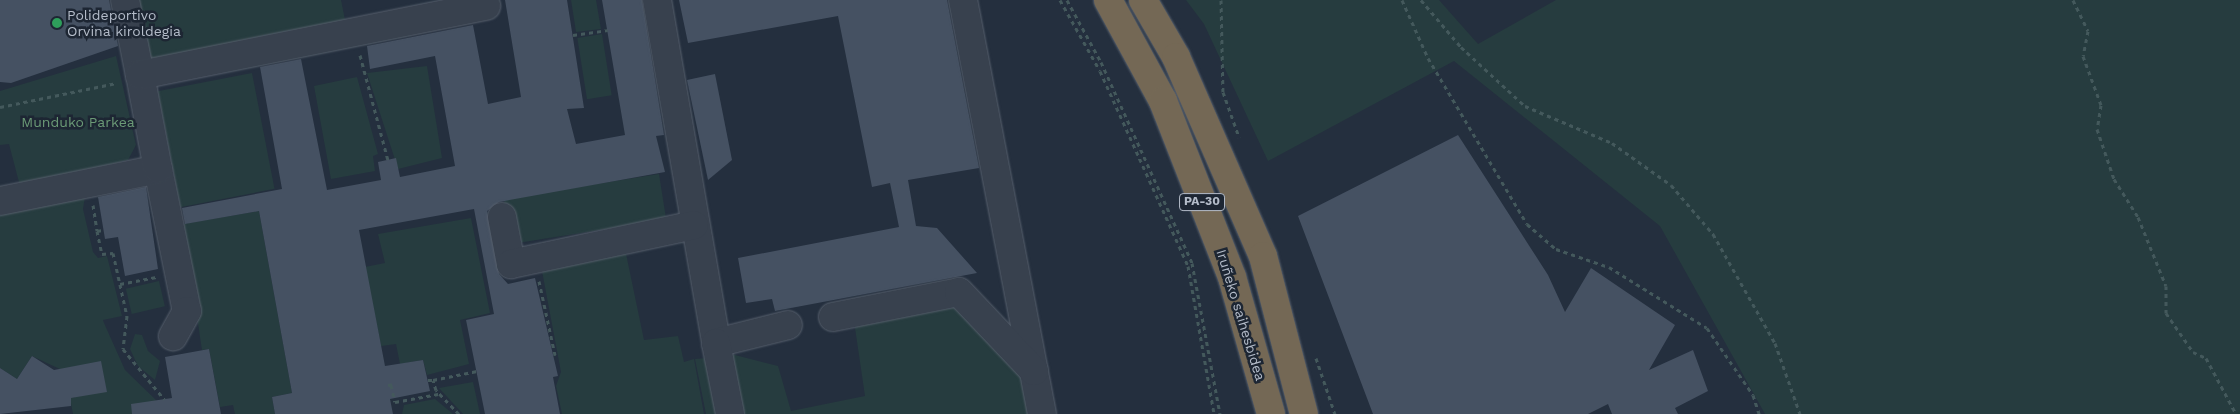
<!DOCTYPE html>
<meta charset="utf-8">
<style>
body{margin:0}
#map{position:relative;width:2240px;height:414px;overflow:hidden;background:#242f3e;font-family:"Work Sans",sans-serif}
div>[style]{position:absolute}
.green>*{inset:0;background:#263c3f;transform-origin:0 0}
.building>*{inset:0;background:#455162}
.path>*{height:3px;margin-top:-1.5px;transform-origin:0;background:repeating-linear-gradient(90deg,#44595c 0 4px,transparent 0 8px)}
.roads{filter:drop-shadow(0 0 1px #565f6c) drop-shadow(0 0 1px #565f6c)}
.minor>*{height:28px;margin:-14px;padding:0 14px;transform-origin:14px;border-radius:14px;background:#38414e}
.highway>*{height:28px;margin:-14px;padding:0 14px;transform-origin:14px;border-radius:14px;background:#746855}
.dots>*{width:14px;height:14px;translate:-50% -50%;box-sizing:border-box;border:2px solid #1d2633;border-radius:50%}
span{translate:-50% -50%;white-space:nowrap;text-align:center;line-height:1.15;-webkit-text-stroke:5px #1d2633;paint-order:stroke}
.shield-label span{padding:1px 4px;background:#1d2633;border:1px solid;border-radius:4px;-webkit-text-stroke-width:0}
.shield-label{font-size:12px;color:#b4bcc9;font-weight:700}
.poi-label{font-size:14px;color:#b4bcc9}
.left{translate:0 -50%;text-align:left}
.park-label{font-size:14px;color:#6b9a76}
.street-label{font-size:14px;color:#b4bcc9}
</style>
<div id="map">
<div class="green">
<i style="clip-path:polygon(136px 0,341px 0,346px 25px,148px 66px)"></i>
<i style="clip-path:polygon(571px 0,596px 0,601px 29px,576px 32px)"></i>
<i style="clip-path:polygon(1186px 0,1439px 0,1478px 44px,1556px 0,2240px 0,2240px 414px,1765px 414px,1660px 226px,1454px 61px,1268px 161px,1204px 24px)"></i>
<i style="left:602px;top:34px;width:62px;height:25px;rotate:81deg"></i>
<i style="clip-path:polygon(116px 56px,136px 145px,128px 160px,20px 186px,9px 144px,0 145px,0 91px)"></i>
<i style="clip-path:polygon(427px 66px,442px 158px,398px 169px,367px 73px)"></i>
<i style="left:252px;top:73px;width:118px;height:96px;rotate:79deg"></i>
<i style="clip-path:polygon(357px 77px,378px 154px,373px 156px,375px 171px,331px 179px,314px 86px)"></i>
<i style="left:659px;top:174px;width:46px;height:157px;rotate:81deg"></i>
<i style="clip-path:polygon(85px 196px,83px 209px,93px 252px,98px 258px,107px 256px,122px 316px,103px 320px,104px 323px,125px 370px,156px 400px,152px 414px,73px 414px,70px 398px,107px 391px,32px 356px,17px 379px,0 368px,0 211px)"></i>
<i style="clip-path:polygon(259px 211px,292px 393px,272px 397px,275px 414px,235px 414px,233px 405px,220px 407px,209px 349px,202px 350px,183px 224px)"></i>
<i style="clip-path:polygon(471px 218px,490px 313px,460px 320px,469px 364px,427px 375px,423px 360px,400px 364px,396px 344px,381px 346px,365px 267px,385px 263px,378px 234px)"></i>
<i style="clip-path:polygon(625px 249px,644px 340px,678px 336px,684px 362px,694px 359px,704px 414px,562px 414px,556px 386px,561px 372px,542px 271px)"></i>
<i style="left:159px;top:281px;width:26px;height:34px;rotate:77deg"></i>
<i style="clip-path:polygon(956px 301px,1028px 378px,1035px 414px,741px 414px,731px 354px,778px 366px,791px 411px,865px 396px,854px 321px)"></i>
<i style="clip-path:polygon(135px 334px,142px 335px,148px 351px,160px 361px,155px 380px,138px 366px,130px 349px)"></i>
<i style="clip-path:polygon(708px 358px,722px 414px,706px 414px,695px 359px)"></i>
<i style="clip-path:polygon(473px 382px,480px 414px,463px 414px,439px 388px)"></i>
<i style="clip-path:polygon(435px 399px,453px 414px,402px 414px,404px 405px)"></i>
</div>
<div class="building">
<i style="clip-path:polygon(0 0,109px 0,118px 46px,11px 83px,0 82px)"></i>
<i style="clip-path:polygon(505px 0,567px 0,584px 108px,567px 109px,576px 144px,625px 135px,602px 0,642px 0,664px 135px,656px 136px,665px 172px,499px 202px,487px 211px,499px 274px,508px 284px,535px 278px,558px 376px,553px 377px,560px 414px,485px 414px,466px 320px,494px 314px,474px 209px,359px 230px,385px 366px,423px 360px,430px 391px,390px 399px,393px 414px,275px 414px,272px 397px,292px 393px,259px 211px,185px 224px,182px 208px,282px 189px,260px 67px,301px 59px,327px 190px,381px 180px,378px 162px,396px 158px,400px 177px,455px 166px,435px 56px,370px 69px,367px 46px,473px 25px,488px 104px,521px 97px)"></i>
<i style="clip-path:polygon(679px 0,947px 0,979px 168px,908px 180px,916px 226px,937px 228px,977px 273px,775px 311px,772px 299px,746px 303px,738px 258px,899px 227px,890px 183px,872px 187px,838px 16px,688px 43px)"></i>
<i style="clip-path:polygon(715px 74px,732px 160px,708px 180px,687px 80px)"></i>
<i style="clip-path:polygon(1458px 135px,1548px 275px,1565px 312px,1591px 268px,1675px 325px,1649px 370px,1693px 350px,1708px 391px,1675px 408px,1678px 414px,1612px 414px,1608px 404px,1588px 414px,1373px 414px,1298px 216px)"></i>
<i style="clip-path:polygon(146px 187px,158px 269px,125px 276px,118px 237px,105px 239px,98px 197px)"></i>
<i style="clip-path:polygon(209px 349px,221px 414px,132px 414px,131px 404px,172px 398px,165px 357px)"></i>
<i style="clip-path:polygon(32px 356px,54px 370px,101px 361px,107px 392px,71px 398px,71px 406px,0 414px,0 368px,17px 379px)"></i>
</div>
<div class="path">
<i style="left:1060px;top:0;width:81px;rotate:60.6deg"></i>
<i style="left:1100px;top:71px;width:214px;rotate:65.7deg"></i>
<i style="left:1188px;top:266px;width:150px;rotate:80deg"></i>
<i style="left:1067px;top:0;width:71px;rotate:61.3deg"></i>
<i style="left:1101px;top:62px;width:221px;rotate:65.6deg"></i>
<i style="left:1192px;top:263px;width:154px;rotate:79.5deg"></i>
<i style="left:1221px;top:0;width:92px;rotate:88.8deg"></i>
<i style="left:1223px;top:92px;width:48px;rotate:70.4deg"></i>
<i style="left:1402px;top:0;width:64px;rotate:65.9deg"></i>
<i style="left:1428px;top:58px;width:193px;rotate:59.2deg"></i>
<i style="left:1527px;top:224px;width:38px;rotate:41deg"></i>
<i style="left:1556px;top:249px;width:56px;rotate:18.8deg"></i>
<i style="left:1609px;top:267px;width:115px;rotate:31.9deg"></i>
<i style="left:1707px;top:328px;width:81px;rotate:55.5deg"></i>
<i style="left:1753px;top:395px;width:20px;rotate:72deg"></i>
<i style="left:1421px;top:0;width:62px;rotate:49.6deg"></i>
<i style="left:1461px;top:47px;width:87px;rotate:42.7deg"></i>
<i style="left:1525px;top:106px;width:95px;rotate:23deg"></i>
<i style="left:1612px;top:143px;width:72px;rotate:35.4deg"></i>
<i style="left:1671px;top:185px;width:65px;rotate:49.4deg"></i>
<i style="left:1713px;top:234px;width:125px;rotate:60.4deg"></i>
<i style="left:1775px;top:343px;width:75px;rotate:70.6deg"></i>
<i style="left:2073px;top:0;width:34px;rotate:64deg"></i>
<i style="left:2088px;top:31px;width:25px;rotate:101deg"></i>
<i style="left:2083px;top:56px;width:52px;rotate:69.8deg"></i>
<i style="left:2101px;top:105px;width:24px;rotate:99deg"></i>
<i style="left:2097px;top:129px;width:53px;rotate:71.2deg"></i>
<i style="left:2114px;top:179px;width:45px;rotate:57.7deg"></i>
<i style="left:2138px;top:217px;width:74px;rotate:67.9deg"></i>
<i style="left:2166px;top:286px;width:27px;rotate:90deg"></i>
<i style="left:2166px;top:313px;width:47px;rotate:55.3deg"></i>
<i style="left:2193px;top:352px;width:14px;rotate:25deg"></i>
<i style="left:2206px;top:358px;width:64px;rotate:61.8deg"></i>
<i style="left:573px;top:35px;width:35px;rotate:-8deg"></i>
<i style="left:360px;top:55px;width:109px;rotate:75.1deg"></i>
<i style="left:0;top:107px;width:119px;rotate:-11.6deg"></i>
<i style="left:93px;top:205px;width:26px;rotate:81deg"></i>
<i style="left:97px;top:231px;width:6px;rotate:-9deg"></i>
<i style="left:97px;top:231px;width:24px;rotate:78deg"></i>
<i style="left:102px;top:254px;width:11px;rotate:-5deg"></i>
<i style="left:113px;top:253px;width:65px;rotate:77.5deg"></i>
<i style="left:127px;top:316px;width:33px;rotate:97deg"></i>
<i style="left:123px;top:349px;width:65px;rotate:50.6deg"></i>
<i style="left:539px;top:281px;width:76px;rotate:77.8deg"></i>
<i style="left:120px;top:284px;width:37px;rotate:-11deg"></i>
<i style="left:1316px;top:358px;width:59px;rotate:71.3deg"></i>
<i style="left:428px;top:380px;width:5px"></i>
<i style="left:388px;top:385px;width:8px;rotate:-7deg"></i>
<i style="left:391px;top:385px;width:17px;rotate:77deg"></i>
<i style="left:395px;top:402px;width:44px;rotate:-10.5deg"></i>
<i style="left:459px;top:414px;width:33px;rotate:-134deg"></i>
<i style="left:436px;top:390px;width:10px;rotate:-107deg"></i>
<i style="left:433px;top:380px;width:45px;rotate:-11.6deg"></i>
</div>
<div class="roads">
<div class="minor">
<i style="left:125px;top:0;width:76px;rotate:78.7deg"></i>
<i style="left:657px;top:0;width:348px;rotate:80.2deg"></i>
<i style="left:716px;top:343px;width:74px;rotate:-14deg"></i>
<i style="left:963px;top:0;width:421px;rotate:79.2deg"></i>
<i style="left:158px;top:169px;width:145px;rotate:78.5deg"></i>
<i style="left:187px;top:311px;width:29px;rotate:119deg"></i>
<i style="left:0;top:201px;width:161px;rotate:-11.4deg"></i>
<i style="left:158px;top:169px;width:96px;rotate:-100.8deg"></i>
<i style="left:140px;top:75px;width:353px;rotate:-11.3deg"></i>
<i style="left:502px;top:217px;width:48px;rotate:79.2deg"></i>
<i style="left:511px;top:264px;width:187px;rotate:-12deg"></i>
<i style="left:833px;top:317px;width:128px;rotate:-11.2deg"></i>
<i style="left:959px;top:292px;width:109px;rotate:46.5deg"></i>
<i style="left:716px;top:343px;width:72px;rotate:78.8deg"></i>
</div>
<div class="highway">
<i style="left:1108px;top:0;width:115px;rotate:61.4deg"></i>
<i style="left:1163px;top:101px;width:189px;rotate:68.6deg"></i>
<i style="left:1232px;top:277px;width:142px;rotate:74.1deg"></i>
<i style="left:1143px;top:0;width:66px;rotate:59.9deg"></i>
<i style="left:1176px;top:57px;width:217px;rotate:66.4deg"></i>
<i style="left:1263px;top:256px;width:163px;rotate:75.5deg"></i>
</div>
</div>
<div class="dots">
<i style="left:57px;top:23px;background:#2e9e5b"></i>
</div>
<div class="shield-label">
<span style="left:1202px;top:202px">PA-30</span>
</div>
<div class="poi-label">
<span class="left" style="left:67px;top:23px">Polideportivo<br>Orvina kiroldegia</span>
</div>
<div class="park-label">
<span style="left:78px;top:122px">Munduko Parkea</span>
</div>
<div class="street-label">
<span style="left:1241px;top:315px;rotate:73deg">Iruñeko saihesbidea</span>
</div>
</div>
